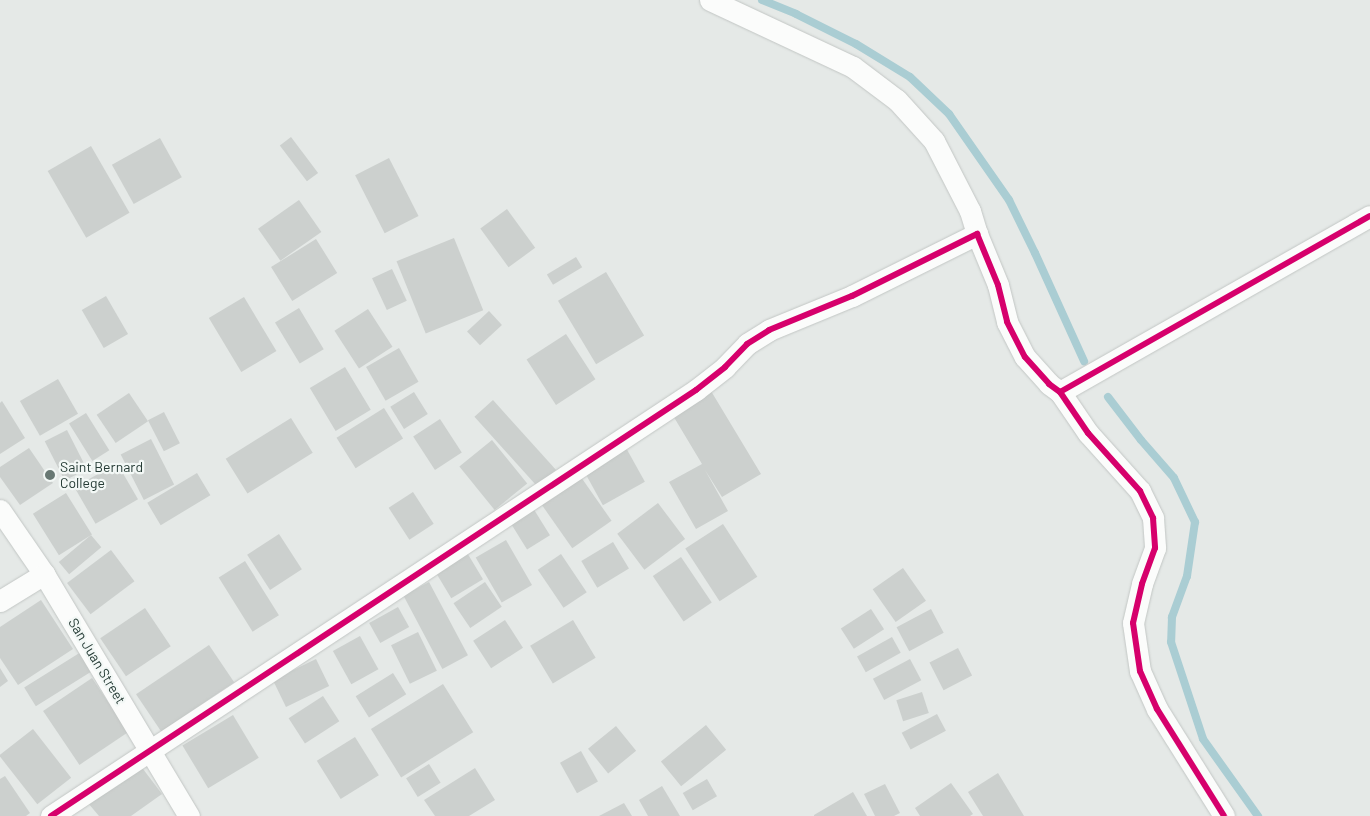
<!DOCTYPE html>
<style>
body{margin:0}
#map{position:relative;width:1370px;height:816px;overflow:hidden;background:#e5e9e7;font-family:Barlow,sans-serif}
div>[style]{position:absolute}
.stream>*{height:8px;margin:-4px;padding:0 4px;transform-origin:4px;border-radius:4px;background:#aacdd3}
.building>*{inset:0;background:#ccd0ce;transform-origin:0 0}
.roads{filter:drop-shadow(0 0 1px #c2c6c4) drop-shadow(0 0 1px #c2c6c4)}
.street>*{height:21px;margin:-10.5px;padding:0 10.5px;transform-origin:10.5px;border-radius:10.5px;background:#fbfcfb}
.cycleway>*{height:6px;margin:-3px;padding:0 3px;transform-origin:3px;border-radius:3px;background:#d6006c}
.dots>*{width:14px;height:14px;translate:-50% -50%;box-sizing:border-box;border:2px solid #f3f8f6;border-radius:50%}
span{translate:-50% -50%;white-space:nowrap;text-align:center;line-height:1.15;-webkit-text-stroke:4.5px #f3f8f6;paint-order:stroke}
.poi-label{font-size:14px;color:#253b35}
.left{translate:0 -50%;text-align:left}
.street-label{font-size:14px;color:#253b35}
</style>
<div id="map">
<div class="stream">
<i style="left:762px;top:0;width:37px;rotate:22deg"></i>
<i style="left:796px;top:14px;width:67px;rotate:26.6deg"></i>
<i style="left:856px;top:44px;width:63px;rotate:31.4deg"></i>
<i style="left:910px;top:77px;width:54px;rotate:43.5deg"></i>
<i style="left:949px;top:114px;width:105px;rotate:55.1deg"></i>
<i style="left:1009px;top:200px;width:59px;rotate:63.9deg"></i>
<i style="left:1035px;top:253px;width:119px;rotate:65.6deg"></i>
<i style="left:1108px;top:397px;width:54px;rotate:52.5deg"></i>
<i style="left:1141px;top:440px;width:50px;rotate:49deg"></i>
<i style="left:1174px;top:478px;width:49px;rotate:64.5deg"></i>
<i style="left:1195px;top:522px;width:55px;rotate:98.4deg"></i>
<i style="left:1187px;top:576px;width:44px;rotate:110.1deg"></i>
<i style="left:1172px;top:617px;width:25px;rotate:92deg"></i>
<i style="left:1171px;top:642px;width:102px;rotate:71.7deg"></i>
<i style="left:1203px;top:739px;width:95px;rotate:54.5deg"></i>
</div>
<div class="building">
<i style="left:291px;top:137px;width:45px;height:14px;rotate:53deg"></i>
<i style="left:160px;top:138px;width:45px;height:55px;rotate:61deg"></i>
<i style="left:91px;top:146px;width:77px;height:50px;rotate:60deg"></i>
<i style="left:389px;top:158px;width:65px;height:38px;rotate:63deg"></i>
<i style="left:299px;top:200px;width:39px;height:50px;rotate:55deg"></i>
<i style="left:507px;top:209px;width:48px;height:33px;rotate:54deg"></i>
<i style="left:454px;top:238px;width:78px;height:62px;rotate:68deg"></i>
<i style="left:316px;top:239px;width:40px;height:53px;rotate:58deg"></i>
<i style="left:576px;top:257px;width:12px;height:34px;rotate:59deg"></i>
<i style="left:392px;top:269px;width:35px;height:22px;rotate:65deg"></i>
<i style="left:606px;top:272px;width:74px;height:56px;rotate:59deg"></i>
<i style="left:106px;top:296px;width:44px;height:28px;rotate:60deg"></i>
<i style="left:244px;top:297px;width:63px;height:41px;rotate:59deg"></i>
<i style="left:299px;top:308px;width:48px;height:28px;rotate:59deg"></i>
<i style="left:368px;top:309px;width:45px;height:40px;rotate:57deg"></i>
<i style="left:489px;top:311px;width:19px;height:30px;rotate:47deg"></i>
<i style="left:566px;top:334px;width:54px;height:47px;rotate:57deg"></i>
<i style="left:399px;top:348px;width:39px;height:38px;rotate:60deg"></i>
<i style="left:345px;top:367px;width:50px;height:41px;rotate:59deg"></i>
<i style="left:58px;top:379px;width:40px;height:44px;rotate:60deg"></i>
<i style="clip-path:polygon(711px 391px,761px 474px,722px 497px,705px 470px,728px 511px,696px 529px,669px 482px,702px 464px,672px 414px)"></i>
<i style="left:414px;top:392px;width:26px;height:28px;rotate:58deg"></i>
<i style="left:129px;top:393px;width:34px;height:39px;rotate:56deg"></i>
<i style="left:493px;top:400px;width:94px;height:25px;rotate:48deg"></i>
<i style="clip-path:polygon(2px 401px,25px 438px,0 454px,0 403px)"></i>
<i style="left:384px;top:408px;width:36px;height:56px;rotate:58deg"></i>
<i style="left:164px;top:412px;width:35px;height:18px;rotate:63deg"></i>
<i style="left:86px;top:413px;width:44px;height:20px;rotate:58deg"></i>
<i style="left:291px;top:418px;width:41px;height:77px;rotate:58deg"></i>
<i style="left:440px;top:419px;width:40px;height:32px;rotate:57deg"></i>
<i style="left:67px;top:430px;width:44px;height:25px;rotate:63deg"></i>
<i style="left:151px;top:439px;width:51px;height:34px;rotate:63deg"></i>
<i style="left:492px;top:440px;width:56px;height:42px;rotate:51deg"></i>
<i style="left:625px;top:446px;width:41px;height:48px;rotate:61deg"></i>
<i style="clip-path:polygon(29px 448px,53px 483px,20px 505px,0 477px,0 467px)"></i>
<i style="left:117px;top:463px;width:42px;height:49px;rotate:60deg"></i>
<i style="left:576px;top:470px;width:62px;height:48px;rotate:55deg"></i>
<i style="left:197px;top:473px;width:26px;height:58px;rotate:59deg"></i>
<i style="left:413px;top:492px;width:38px;height:29px;rotate:57deg"></i>
<i style="left:66px;top:493px;width:49px;height:39px;rotate:58deg"></i>
<i style="left:658px;top:503px;width:45px;height:51px;rotate:53deg"></i>
<i style="left:533px;top:508px;width:32px;height:27px;rotate:58deg"></i>
<i style="left:723px;top:524px;width:63px;height:45px;rotate:57deg"></i>
<i style="left:279px;top:534px;width:42px;height:38px;rotate:57deg"></i>
<i style="left:91px;top:535px;width:16px;height:42px;rotate:50deg"></i>
<i style="left:506px;top:540px;width:52px;height:35px;rotate:60deg"></i>
<i style="left:613px;top:542px;width:31px;height:37px;rotate:59deg"></i>
<i style="left:111px;top:550px;width:39px;height:55px;rotate:53deg"></i>
<i style="left:466px;top:551px;width:33px;height:37px;rotate:59deg"></i>
<i style="left:561px;top:554px;width:46px;height:28px;rotate:56deg"></i>
<i style="left:681px;top:557px;width:55px;height:34px;rotate:56deg"></i>
<i style="left:245px;top:561px;width:64px;height:31px;rotate:58deg"></i>
<i style="left:903px;top:568px;width:40px;height:37px;rotate:55deg"></i>
<i style="left:429px;top:582px;width:83px;height:29px;rotate:62deg"></i>
<i style="left:485px;top:582px;width:30px;height:38px;rotate:56deg"></i>
<i style="clip-path:polygon(41px 600px,73px 649px,18px 685px,0 658px,0 627px)"></i>
<i style="left:398px;top:607px;width:23px;height:33px;rotate:61deg"></i>
<i style="left:145px;top:608px;width:46px;height:54px;rotate:56deg"></i>
<i style="left:871px;top:609px;width:24px;height:36px;rotate:57deg"></i>
<i style="left:931px;top:609px;width:27px;height:39px;rotate:62deg"></i>
<i style="left:505px;top:620px;width:33px;height:38px;rotate:57deg"></i>
<i style="left:573px;top:620px;width:44px;height:50px;rotate:59deg"></i>
<i style="left:418px;top:632px;width:43px;height:30px;rotate:64deg"></i>
<i style="left:360px;top:636px;width:38px;height:31px;rotate:61deg"></i>
<i style="left:892px;top:637px;width:18px;height:40px;rotate:61deg"></i>
<i style="left:209px;top:645px;width:45px;height:88px;rotate:56deg"></i>
<i style="left:958px;top:648px;width:31px;height:32px;rotate:63deg"></i>
<i style="left:81px;top:652px;width:22px;height:67px;rotate:58deg"></i>
<i style="left:316px;top:659px;width:30px;height:48px;rotate:64deg"></i>
<i style="left:910px;top:659px;width:24px;height:42px;rotate:62deg"></i>
<i style="clip-path:polygon(0 668px,8px 681px,0 687px)"></i>
<i style="left:393px;top:673px;width:25px;height:44px;rotate:58deg"></i>
<i style="left:92px;top:678px;width:65px;height:59px;rotate:56deg"></i>
<i style="left:443px;top:684px;width:57px;height:85px;rotate:58deg"></i>
<i style="left:922px;top:692px;width:22px;height:27px;rotate:72deg"></i>
<i style="left:323px;top:696px;width:30px;height:41px;rotate:57deg"></i>
<i style="left:937px;top:714px;width:19px;height:40px;rotate:62deg"></i>
<i style="left:233px;top:715px;width:50px;height:59px;rotate:59deg"></i>
<i style="left:706px;top:725px;width:32px;height:58px;rotate:51deg"></i>
<i style="left:616px;top:726px;width:32px;height:36px;rotate:51deg"></i>
<i style="left:33px;top:729px;width:62px;height:43px;rotate:52deg"></i>
<i style="left:355px;top:737px;width:45px;height:45px;rotate:58deg"></i>
<i style="left:581px;top:751px;width:35px;height:24px;rotate:61deg"></i>
<i style="left:429px;top:764px;width:22px;height:27px;rotate:58deg"></i>
<i style="clip-path:polygon(140px 765px,162px 794px,131px 816px,99px 816px,88px 803px)"></i>
<i style="clip-path:polygon(475px 768px,495px 800px,469px 816px,435px 816px,424px 800px)"></i>
<i style="clip-path:polygon(998px 773px,1024px 816px,983px 816px,968px 792px)"></i>
<i style="clip-path:polygon(5px 776px,30px 813px,26px 816px,0 816px,0 779px)"></i>
<i style="left:707px;top:779px;width:20px;height:28px;rotate:60deg"></i>
<i style="clip-path:polygon(951px 783px,973px 814px,970px 816px,920px 816px,915px 808px)"></i>
<i style="clip-path:polygon(885px 784px,900px 813px,894px 816px,875px 816px,864px 794px)"></i>
<i style="clip-path:polygon(662px 786px,680px 816px,648px 816px,639px 800px)"></i>
<i style="clip-path:polygon(853px 792px,867px 816px,814px 816px,814px 815px)"></i>
<i style="clip-path:polygon(624px 803px,632px 816px,599px 816px)"></i>
</div>
<div class="roads">
<div class="street">
<i style="left:710px;top:0;width:158px;rotate:25.1deg"></i>
<i style="left:853px;top:67px;width:55px;rotate:36.9deg"></i>
<i style="left:897px;top:100px;width:55px;rotate:47.9deg"></i>
<i style="left:934px;top:141px;width:79px;rotate:62.8deg"></i>
<i style="left:970px;top:211px;width:24px;rotate:73deg"></i>
<i style="left:1060px;top:392px;width:50px;rotate:55.7deg"></i>
<i style="left:1088px;top:433px;width:78px;rotate:48.1deg"></i>
<i style="left:1140px;top:491px;width:30px;rotate:64deg"></i>
<i style="left:1153px;top:518px;width:30px;rotate:86deg"></i>
<i style="left:1155px;top:548px;width:38px;rotate:110deg"></i>
<i style="left:1142px;top:584px;width:40px;rotate:103deg"></i>
<i style="left:1133px;top:623px;width:49px;rotate:81.7deg"></i>
<i style="left:1140px;top:671px;width:42px;rotate:65.9deg"></i>
<i style="left:1157px;top:709px;width:126px;rotate:57.9deg"></i>
<i style="left:0;top:510px;width:78px;rotate:55.5deg"></i>
<i style="left:44px;top:574px;width:282px;rotate:59.1deg"></i>
<i style="left:0;top:601px;width:52px;rotate:-31.5deg"></i>
<i style="left:51px;top:816px;width:773px;rotate:-33.44deg"></i>
<i style="left:696px;top:390px;width:37px;rotate:-38deg"></i>
<i style="left:725px;top:367px;width:32px;rotate:-46deg"></i>
<i style="left:747px;top:344px;width:26px;rotate:-32deg"></i>
<i style="left:769px;top:330px;width:90px;rotate:-22.3deg"></i>
<i style="left:852px;top:296px;width:140px;rotate:-26.4deg"></i>
<i style="left:977px;top:234px;width:55px;rotate:67.6deg"></i>
<i style="left:998px;top:285px;width:38px;rotate:76deg"></i>
<i style="left:1007px;top:322px;width:39px;rotate:63deg"></i>
<i style="left:1025px;top:357px;width:36px;rotate:48deg"></i>
<i style="left:1049px;top:384px;width:14px;rotate:36deg"></i>
<i style="left:1060px;top:392px;width:356px;rotate:-29.6deg"></i>
</div>
</div>
<div class="cycleway">
<i style="left:1060px;top:392px;width:50px;rotate:55.7deg"></i>
<i style="left:1088px;top:433px;width:78px;rotate:48.1deg"></i>
<i style="left:1140px;top:491px;width:30px;rotate:64deg"></i>
<i style="left:1153px;top:518px;width:30px;rotate:86deg"></i>
<i style="left:1155px;top:548px;width:38px;rotate:110deg"></i>
<i style="left:1142px;top:584px;width:40px;rotate:103deg"></i>
<i style="left:1133px;top:623px;width:49px;rotate:81.7deg"></i>
<i style="left:1140px;top:671px;width:42px;rotate:65.9deg"></i>
<i style="left:1157px;top:709px;width:126px;rotate:57.9deg"></i>
<i style="left:51px;top:816px;width:773px;rotate:-33.44deg"></i>
<i style="left:696px;top:390px;width:37px;rotate:-38deg"></i>
<i style="left:725px;top:367px;width:32px;rotate:-46deg"></i>
<i style="left:747px;top:344px;width:26px;rotate:-32deg"></i>
<i style="left:769px;top:330px;width:90px;rotate:-22.3deg"></i>
<i style="left:852px;top:296px;width:140px;rotate:-26.4deg"></i>
<i style="left:977px;top:234px;width:55px;rotate:67.6deg"></i>
<i style="left:998px;top:285px;width:38px;rotate:76deg"></i>
<i style="left:1007px;top:322px;width:39px;rotate:63deg"></i>
<i style="left:1025px;top:357px;width:36px;rotate:48deg"></i>
<i style="left:1049px;top:384px;width:14px;rotate:36deg"></i>
<i style="left:1060px;top:392px;width:356px;rotate:-29.6deg"></i>
</div>
<div class="dots">
<i style="left:50px;top:475px;background:#687873"></i>
</div>
<div class="poi-label">
<span class="left" style="left:60px;top:475px">Saint Bernard<br>College</span>
</div>
<div class="street-label">
<span style="left:97px;top:661px;rotate:59deg">San Juan Street</span>
</div>
</div>
